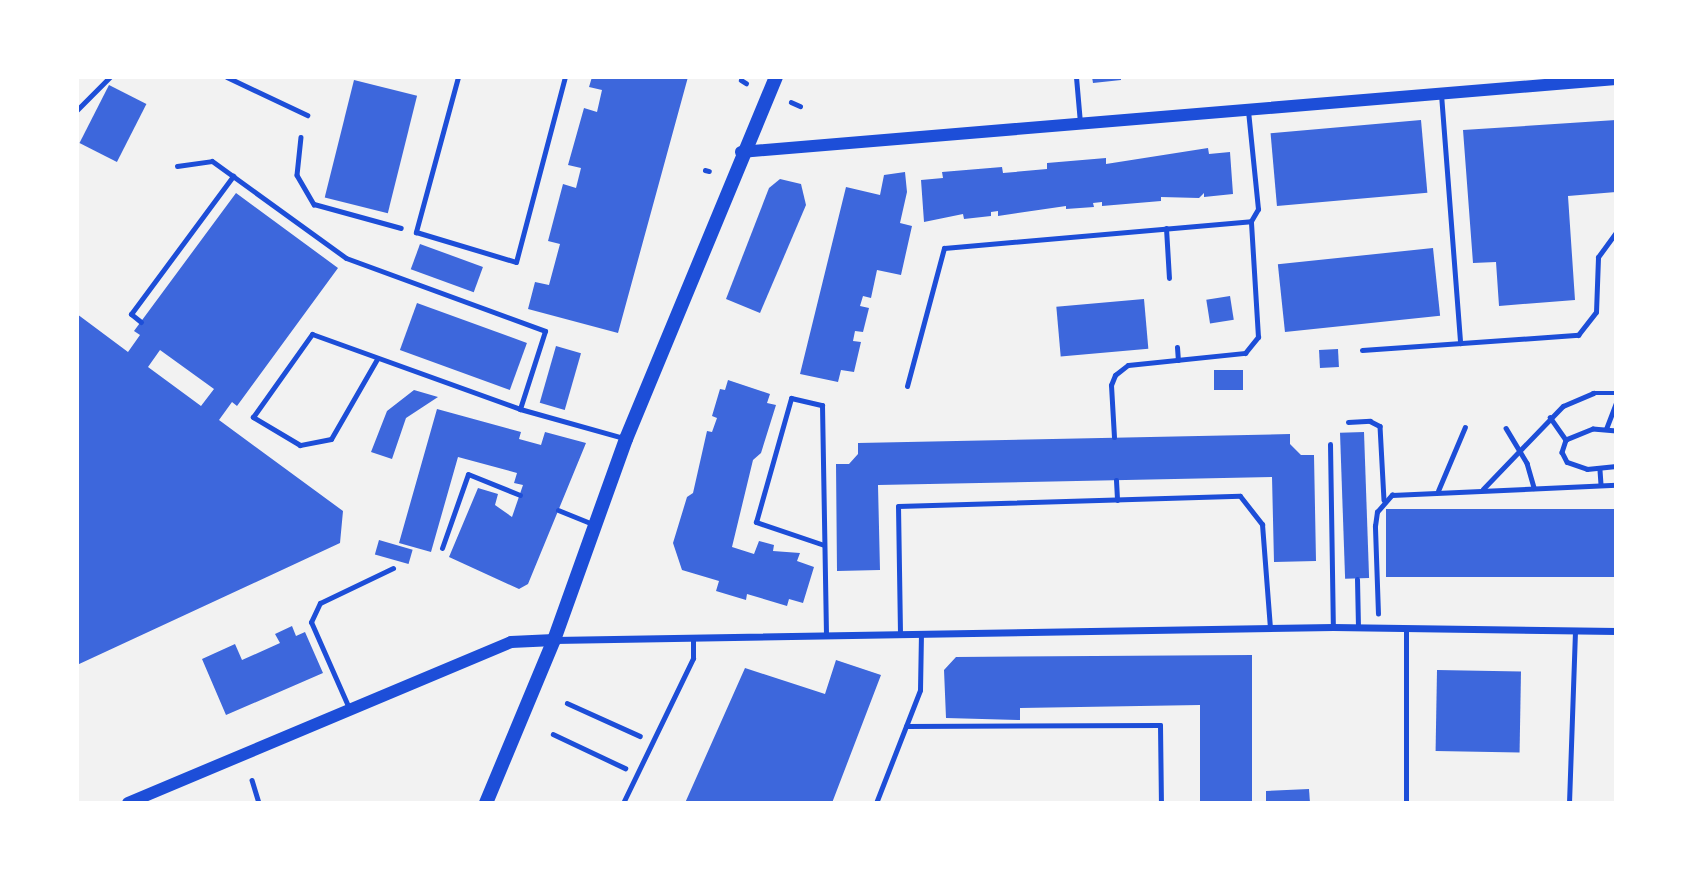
<!DOCTYPE html>
<style>
body{margin:0}
#map{position:relative;width:1693px;height:880px;overflow:hidden;background:#f2f2f2;font-family:Manrope,sans-serif}
div>[style]{position:absolute}
.building>*{inset:0;background:#3d67dc;transform-origin:0 0}
.path>*{height:4.5px;margin:-2.25px;padding:0 2.25px;transform-origin:2.25px;border-radius:2.25px;background:#1d4ed8}
.service>*{height:5px;margin:-2.5px;padding:0 2.5px;transform-origin:2.5px;border-radius:2.5px;background:#1d4ed8}
.minor>*{height:7px;margin:-3.5px;padding:0 3.5px;transform-origin:3.5px;border-radius:3.5px;background:#1d4ed8}
.tertiary>*{height:12px;margin:-6px;padding:0 6px;transform-origin:6px;border-radius:6px;background:#1d4ed8}
.secondary>*{height:14px;margin:-7px;padding:0 7px;transform-origin:7px;border-radius:7px;background:#1d4ed8}
span{translate:-50% -50%;white-space:nowrap;text-align:center;line-height:1.15;-webkit-text-stroke:7px #fff;paint-order:stroke}
.frame{position:absolute;inset:0;border:79px solid #fff;pointer-events:none}
</style>
<div id="map">
<div class="building">
<i style="clip-path:polygon(592px 77px,688px 77px,618px 333px,528px 309px,535px 282px,549px 285px,560px 244px,548px 241px,563px 184px,576px 188px,581px 168px,568px 165px,584px 108px,597px 112px,602px 90px,589px 87px)"></i>
<i style="clip-path:polygon(1092px 77px,1121px 77px,1121px 80px,1093px 83px)"></i>
<i style="left:354px;top:80px;width:65px;height:121px;rotate:14deg"></i>
<i style="left:109px;top:85px;width:42px;height:65px;rotate:27deg"></i>
<i style="left:1421px;top:120px;width:73px;height:151px;rotate:85deg"></i>
<i style="clip-path:polygon(1616px 120px,1616px 192px,1568px 196px,1575px 300px,1499px 306px,1496px 262px,1473px 263px,1463px 130px)"></i>
<i style="clip-path:polygon(1208px 148px,1209px 154px,1230px 152px,1233px 194px,1204px 197px,1204px 193px,1199px 198px,1161px 197px,1161px 201px,1102px 206px,1102px 202px,1093px 203px,1094px 207px,1066px 209px,1066px 206px,998px 216px,998px 211px,991px 212px,991px 216px,964px 219px,963px 214px,924px 222px,921px 180px,943px 178px,942px 172px,1002px 167px,1003px 173px,1047px 169px,1047px 163px,1106px 158px,1106px 164px)"></i>
<i style="clip-path:polygon(905px 172px,907px 192px,900px 223px,912px 226px,901px 275px,877px 270px,871px 298px,863px 296px,860px 306px,869px 308px,863px 332px,855px 331px,853px 341px,861px 342px,854px 372px,841px 370px,838px 382px,800px 374px,846px 187px,880px 195px,884px 175px)"></i>
<i style="clip-path:polygon(780px 179px,801px 184px,806px 205px,760px 313px,726px 299px,769px 188px)"></i>
<i style="clip-path:polygon(evenodd,236px 193px,338px 268px,237px 406px,232px 402px,219px 420px,343px 511px,340px 543px,77px 665px,77px 314px,128px 352px,140px 335px,134px 331px,236px 193px,160px 350px,214px 389px,201px 406px,148px 367px,160px 350px)"></i>
<i style="left:420px;top:244px;width:67px;height:27px;rotate:20deg"></i>
<i style="left:1433px;top:248px;width:68px;height:156px;rotate:84deg"></i>
<i style="left:1230px;top:296px;width:24px;height:24px;rotate:81deg"></i>
<i style="left:1144px;top:299px;width:50px;height:88px;rotate:85deg"></i>
<i style="left:417px;top:303px;width:117px;height:50px;rotate:20deg"></i>
<i style="left:556px;top:346px;width:26px;height:59px;rotate:16deg"></i>
<i style="left:1338px;top:349px;width:18px;height:19px;rotate:87deg"></i>
<i style="left:1214px;top:370px;width:29px;height:20px"></i>
<i style="clip-path:polygon(728px 380px,770px 394px,767px 403px,776px 405px,761px 453px,753px 460px,732px 547px,754px 554px,759px 541px,774px 545px,773px 551px,800px 553px,797px 561px,814px 567px,803px 603px,789px 599px,787px 606px,747px 594px,746px 600px,716px 591px,719px 581px,682px 570px,673px 543px,687px 497px,693px 493px,707px 431px,712px 432px,717px 418px,712px 416px,720px 389px,725px 390px)"></i>
<i style="clip-path:polygon(414px 390px,438px 397px,406px 418px,392px 459px,371px 452px,387px 411px)"></i>
<i style="clip-path:polygon(437px 409px,521px 432px,519px 439px,541px 445px,545px 432px,586px 443px,528px 584px,519px 589px,449px 557px,478px 488px,498px 494px,495px 505px,512px 517px,523px 485px,514px 483px,517px 473px,458px 457px,431px 552px,399px 543px)"></i>
<i style="left:1364px;top:432px;width:146px;height:24px;rotate:88deg"></i>
<i style="clip-path:polygon(1290px 434px,1290px 444px,1301px 455px,1314px 455px,1316px 561px,1274px 562px,1272px 477px,878px 485px,880px 570px,837px 571px,836px 464px,849px 464px,858px 454px,858px 443px)"></i>
<i style="left:1616px;top:509px;width:68px;height:230px;rotate:90deg"></i>
<i style="left:379px;top:540px;width:35px;height:15px;rotate:16deg"></i>
<i style="clip-path:polygon(292px 626px,296px 636px,305px 632px,323px 673px,226px 715px,202px 659px,235px 644px,242px 660px,280px 643px,275px 634px)"></i>
<i style="clip-path:polygon(1252px 655px,1252px 803px,1200px 803px,1200px 705px,1020px 708px,1020px 720px,946px 718px,944px 670px,956px 657px)"></i>
<i style="clip-path:polygon(836px 660px,881px 675px,832px 803px,685px 803px,745px 668px,825px 694px)"></i>
<i style="left:1437px;top:670px;width:84px;height:81px;rotate:1deg"></i>
<i style="clip-path:polygon(1309px 789px,1310px 803px,1266px 803px,1266px 791px)"></i>
</div>
<div class="path">
<i style="left:227px;top:77px;width:89px;rotate:25.4deg"></i>
<i style="left:741px;top:80px;width:6px;rotate:31deg"></i>
<i style="left:791px;top:102px;width:10px;rotate:24deg"></i>
<i style="left:77px;top:110px;width:47px;rotate:-45deg"></i>
<i style="left:301px;top:137px;width:38px;rotate:96deg"></i>
<i style="left:297px;top:175px;width:34px;rotate:60deg"></i>
<i style="left:314px;top:204px;width:90px;rotate:15.4deg"></i>
<i style="left:705px;top:170px;width:4px;rotate:14deg"></i>
<i style="left:1550px;top:417px;width:28px;rotate:55deg"></i>
<i style="left:1348px;top:422px;width:22px;rotate:-3deg"></i>
<i style="left:1370px;top:421px;width:11px;rotate:27deg"></i>
<i style="left:1380px;top:426px;width:74px;rotate:86.9deg"></i>
<i style="left:1506px;top:428px;width:41px;rotate:59deg"></i>
<i style="left:1527px;top:463px;width:26px;rotate:74deg"></i>
<i style="left:1606px;top:429px;width:28px;rotate:-69deg"></i>
<i style="left:1616px;top:431px;width:23px;rotate:-175deg"></i>
<i style="left:1593px;top:429px;width:29px;rotate:158deg"></i>
<i style="left:1566px;top:440px;width:13px;rotate:108deg"></i>
<i style="left:1562px;top:452px;width:11px;rotate:63deg"></i>
<i style="left:1567px;top:462px;width:21px;rotate:19deg"></i>
<i style="left:1587px;top:469px;width:29px;rotate:-6deg"></i>
<i style="left:1600px;top:470px;width:15px;rotate:86deg"></i>
<i style="left:1483px;top:489px;width:115px;rotate:-46.1deg"></i>
<i style="left:1563px;top:406px;width:33px;rotate:-23deg"></i>
<i style="left:1593px;top:393px;width:23px"></i>
<i style="left:1438px;top:491px;width:69px;rotate:-67.1deg"></i>
<i style="left:1378px;top:614px;width:88px;rotate:-92deg"></i>
<i style="left:1375px;top:526px;width:14px;rotate:-82deg"></i>
<i style="left:1377px;top:512px;width:23px;rotate:-49deg"></i>
<i style="left:1392px;top:495px;width:224px;rotate:-2.6deg"></i>
<i style="left:567px;top:703px;width:80px;rotate:24.3deg"></i>
<i style="left:553px;top:734px;width:80px;rotate:25.3deg"></i>
<i style="left:252px;top:780px;width:24px;rotate:73deg"></i>
</div>
<div class="service">
<i style="left:458px;top:77px;width:161px;rotate:105.2deg"></i>
<i style="left:416px;top:232px;width:104px;rotate:16.7deg"></i>
<i style="left:516px;top:262px;width:191px;rotate:-75.2deg"></i>
<i style="left:1076px;top:77px;width:46px;rotate:85deg"></i>
<i style="left:1441px;top:94px;width:250px;rotate:85.6deg"></i>
<i style="left:177px;top:166px;width:35px;rotate:-8deg"></i>
<i style="left:212px;top:161px;width:165px;rotate:35.9deg"></i>
<i style="left:346px;top:258px;width:212px;rotate:20.1deg"></i>
<i style="left:545px;top:331px;width:82px;rotate:107.8deg"></i>
<i style="left:1166px;top:228px;width:50px;rotate:86.6deg"></i>
<i style="left:141px;top:322px;width:13px;rotate:-141deg"></i>
<i style="left:131px;top:314px;width:172px;rotate:-53.5deg"></i>
<i style="left:1177px;top:347px;width:13px;rotate:86deg"></i>
<i style="left:1362px;top:350px;width:217px;rotate:-4deg"></i>
<i style="left:1578px;top:335px;width:29px;rotate:-52deg"></i>
<i style="left:1596px;top:312px;width:55px;rotate:-87.9deg"></i>
<i style="left:1598px;top:257px;width:31px;rotate:-54deg"></i>
<i style="left:377px;top:359px;width:92px;rotate:119.9deg"></i>
<i style="left:331px;top:439px;width:32px;rotate:169deg"></i>
<i style="left:300px;top:445px;width:55px;rotate:-149.2deg"></i>
<i style="left:253px;top:417px;width:102px;rotate:-54.6deg"></i>
<i style="left:312px;top:334px;width:221px;rotate:19.8deg"></i>
<i style="left:520px;top:409px;width:107px;rotate:15.7deg"></i>
<i style="left:907px;top:386px;width:143px;rotate:-75deg"></i>
<i style="left:944px;top:248px;width:308px;rotate:-5deg"></i>
<i style="left:1251px;top:221px;width:14px;rotate:-60deg"></i>
<i style="left:1258px;top:209px;width:99px;rotate:-95.8deg"></i>
<i style="left:1114px;top:437px;width:52px;rotate:-93.3deg"></i>
<i style="left:1111px;top:385px;width:11px;rotate:-68deg"></i>
<i style="left:1115px;top:375px;width:16px;rotate:-38deg"></i>
<i style="left:1128px;top:365px;width:118px;rotate:-5.9deg"></i>
<i style="left:1245px;top:353px;width:21px;rotate:-51deg"></i>
<i style="left:1258px;top:337px;width:116px;rotate:-93.5deg"></i>
<i style="left:1330px;top:444px;width:183px;rotate:89.1deg"></i>
<i style="left:1116px;top:480px;width:20px;rotate:87deg"></i>
<i style="left:558px;top:510px;width:38px;rotate:22deg"></i>
<i style="left:824px;top:545px;width:72px;rotate:-161.3deg"></i>
<i style="left:756px;top:522px;width:129px;rotate:-74.2deg"></i>
<i style="left:791px;top:398px;width:32px;rotate:13deg"></i>
<i style="left:822px;top:405px;width:230px;rotate:89deg"></i>
<i style="left:442px;top:548px;width:78px;rotate:-70.6deg"></i>
<i style="left:468px;top:474px;width:56px;rotate:22deg"></i>
<i style="left:1357px;top:579px;width:49px;rotate:88.8deg"></i>
<i style="left:1406px;top:628px;width:175px;rotate:90deg"></i>
<i style="left:900px;top:633px;width:127px;rotate:-90.9deg"></i>
<i style="left:898px;top:506px;width:342px;rotate:-1.7deg"></i>
<i style="left:1240px;top:496px;width:36px;rotate:52deg"></i>
<i style="left:1262px;top:524px;width:104px;rotate:85.6deg"></i>
<i style="left:349px;top:708px;width:94px;rotate:-113.8deg"></i>
<i style="left:311px;top:622px;width:21px;rotate:-65deg"></i>
<i style="left:320px;top:603px;width:81px;rotate:-25.6deg"></i>
<i style="left:906px;top:726px;width:254px;rotate:-0.2deg"></i>
<i style="left:1160px;top:725px;width:78px;rotate:89.3deg"></i>
<i style="left:623px;top:803px;width:161px;rotate:-64.2deg"></i>
<i style="left:693px;top:658px;width:21px;rotate:-90deg"></i>
<i style="left:876px;top:803px;width:121px;rotate:-68.7deg"></i>
<i style="left:920px;top:690px;width:57px;rotate:-89deg"></i>
<i style="left:1569px;top:803px;width:172px;rotate:-88deg"></i>
</div>
<div class="minor">
<i style="left:554px;top:640px;width:779px;rotate:-0.96deg"></i>
<i style="left:1333px;top:627px;width:283px;rotate:0.8deg"></i>
</div>
<div class="tertiary">
<i style="left:741px;top:152px;width:878px;rotate:-4.77deg"></i>
<i style="left:128px;top:803px;width:415px;rotate:-22.8deg"></i>
<i style="left:511px;top:642px;width:43px;rotate:-2.7deg"></i>
</div>
<div class="secondary">
<i style="left:486px;top:803px;width:177px;rotate:-67.4deg"></i>
<i style="left:554px;top:640px;width:214px;rotate:-70.3deg"></i>
<i style="left:626px;top:439px;width:392px;rotate:-67.5deg"></i>
</div>
<div class="frame"></div>
</div>
